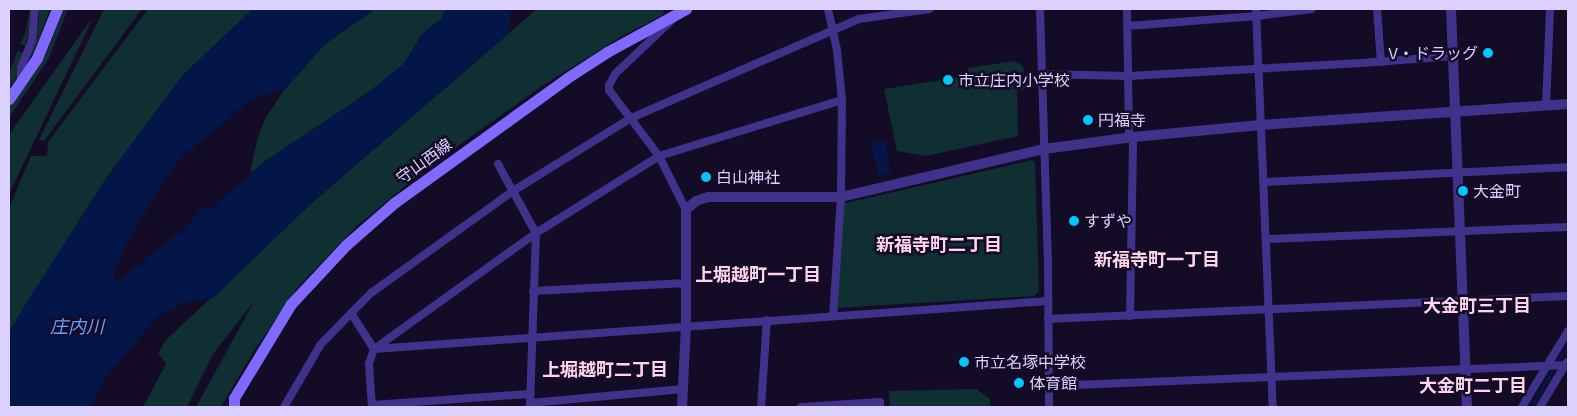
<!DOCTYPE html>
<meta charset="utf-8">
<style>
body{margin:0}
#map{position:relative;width:1577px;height:416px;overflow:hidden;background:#140c27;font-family:"Exo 2","Noto Sans JP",sans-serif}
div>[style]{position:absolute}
.green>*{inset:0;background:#0f2f32}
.water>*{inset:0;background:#041548;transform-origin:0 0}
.stream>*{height:2.5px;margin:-1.25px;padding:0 1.25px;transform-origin:1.25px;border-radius:1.25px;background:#041548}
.minor>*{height:8px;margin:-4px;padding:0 4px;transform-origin:4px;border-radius:4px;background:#40328b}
.tertiary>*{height:10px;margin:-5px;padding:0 5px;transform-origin:5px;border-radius:5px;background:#40328b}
.secondary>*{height:11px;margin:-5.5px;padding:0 5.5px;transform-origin:5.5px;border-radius:5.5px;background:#7f69ff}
.dots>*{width:14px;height:14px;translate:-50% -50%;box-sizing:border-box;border:2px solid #140c27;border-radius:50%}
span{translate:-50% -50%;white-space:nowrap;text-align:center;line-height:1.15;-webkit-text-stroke:5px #140c27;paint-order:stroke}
.poi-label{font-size:16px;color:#ddd2ff}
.right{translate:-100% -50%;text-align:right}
.left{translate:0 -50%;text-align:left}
.street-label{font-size:16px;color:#ddd2ff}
.neighbourhood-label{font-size:18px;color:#ffd4ea;font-weight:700}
.water-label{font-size:18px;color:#60a3ff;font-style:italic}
.frame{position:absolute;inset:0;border:10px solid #ddd2ff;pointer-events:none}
</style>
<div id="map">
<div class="green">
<i style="clip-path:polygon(30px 9px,32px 9px,26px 46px,20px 44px,25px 34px)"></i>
<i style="clip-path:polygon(39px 9px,50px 9px,34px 52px,27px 61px,39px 21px)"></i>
<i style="clip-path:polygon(64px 9px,68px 9px,49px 58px,9px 118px,9px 108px,45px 56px)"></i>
<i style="clip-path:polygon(104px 9px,142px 9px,44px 141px,39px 140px)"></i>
<i style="clip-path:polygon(148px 9px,253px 9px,183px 75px,105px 180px,9px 332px,9px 208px,31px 156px,47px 156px,48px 142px)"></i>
<i style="clip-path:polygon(375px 9px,446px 9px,441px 19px,422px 34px,404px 64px,366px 94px,250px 173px,258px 136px,266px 117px,285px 89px,325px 44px)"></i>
<i style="clip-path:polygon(537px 9px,664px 9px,663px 15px,622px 36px,542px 86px,427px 168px,357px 226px,298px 287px,254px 351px,221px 407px,196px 407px,255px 300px,213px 354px,187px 407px,143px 407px,166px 364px,158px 353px,166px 340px,314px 201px)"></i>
<i style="clip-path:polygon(90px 21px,91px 22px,9px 194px,9px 135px)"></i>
<i style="clip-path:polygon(18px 51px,24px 54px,17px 76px,9px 89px,9px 72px)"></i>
<i style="clip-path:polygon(1014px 61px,1023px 66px,1026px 89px,1017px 90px,1018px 136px,926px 156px,897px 151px,884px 89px,968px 76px,968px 68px)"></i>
<i style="clip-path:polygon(1032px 160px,1035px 162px,1039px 291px,1034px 296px,836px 308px,842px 204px)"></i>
<i style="clip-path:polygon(976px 389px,990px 399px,990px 407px,890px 407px,889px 391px)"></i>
</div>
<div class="water">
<i style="clip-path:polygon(253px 9px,375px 9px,325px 44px,285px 89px,265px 94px,246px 104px,180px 159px,164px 180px,125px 247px,114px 272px,114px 279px,119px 280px,127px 274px,187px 226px,202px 208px,212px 208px,265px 161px,366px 94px,404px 64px,422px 34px,441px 19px,446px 9px,511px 9px,508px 34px,314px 201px,213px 298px,185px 302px,156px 318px,101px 384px,91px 407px,9px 407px,9px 332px,30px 297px,105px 180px,183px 75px)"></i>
<i style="left:884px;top:140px;width:34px;height:13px;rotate:78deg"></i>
</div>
<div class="stream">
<i style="left:1531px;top:407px;width:73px;rotate:-59.6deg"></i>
</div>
<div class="minor">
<i style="left:828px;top:9px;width:42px;rotate:77.6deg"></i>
<i style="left:837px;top:50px;width:50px;rotate:84.3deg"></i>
<i style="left:842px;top:100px;width:97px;rotate:90.6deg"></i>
<i style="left:841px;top:197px;width:119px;rotate:93.8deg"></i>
<i style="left:1040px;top:9px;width:250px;rotate:88.2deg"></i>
<i style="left:1048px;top:259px;width:148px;rotate:89.6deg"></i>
<i style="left:1127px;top:9px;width:129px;rotate:89.1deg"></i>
<i style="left:1256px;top:9px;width:398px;rotate:87.6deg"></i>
<i style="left:1377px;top:9px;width:53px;rotate:85.7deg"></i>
<i style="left:673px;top:19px;width:79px;rotate:136.5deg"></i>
<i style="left:616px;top:73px;width:14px;rotate:120deg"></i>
<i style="left:609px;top:85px;width:5px;rotate:90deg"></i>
<i style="left:609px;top:90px;width:83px;rotate:52.9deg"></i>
<i style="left:659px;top:156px;width:60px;rotate:63.4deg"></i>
<i style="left:1128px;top:26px;width:129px;rotate:-4.4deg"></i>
<i style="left:1257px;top:16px;width:55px;rotate:-7.3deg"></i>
<i style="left:1042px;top:74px;width:87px;rotate:1.3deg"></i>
<i style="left:1129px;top:76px;width:233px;rotate:-3.2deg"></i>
<i style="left:1362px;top:63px;width:91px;rotate:-4.4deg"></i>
<i style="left:21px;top:79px;width:11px;rotate:-90deg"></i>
<i style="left:21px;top:68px;width:29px;rotate:-68deg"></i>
<i style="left:32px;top:41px;width:32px;rotate:-85deg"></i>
<i style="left:1546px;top:106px;width:97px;rotate:-87.6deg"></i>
<i style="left:498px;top:164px;width:79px;rotate:61.2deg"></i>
<i style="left:536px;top:233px;width:174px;rotate:92deg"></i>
<i style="left:1265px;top:182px;width:303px;rotate:-2.8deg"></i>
<i style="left:1267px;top:239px;width:301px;rotate:-2.3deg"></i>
<i style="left:533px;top:291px;width:153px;rotate:-3deg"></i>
<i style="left:351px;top:313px;width:43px;rotate:57.4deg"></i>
<i style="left:374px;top:349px;width:676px;rotate:-4.07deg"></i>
<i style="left:1130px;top:316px;width:179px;rotate:-89deg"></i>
<i style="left:1048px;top:319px;width:521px;rotate:-2.53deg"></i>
<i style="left:1049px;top:386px;width:519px;rotate:-2.32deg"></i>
<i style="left:530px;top:403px;width:154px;rotate:-5.2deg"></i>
<i style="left:372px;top:405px;width:159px;rotate:-4deg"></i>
<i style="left:284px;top:407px;width:73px;rotate:-59.6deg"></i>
<i style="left:321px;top:344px;width:71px;rotate:-45.6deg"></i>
<i style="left:371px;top:293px;width:175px;rotate:-35.7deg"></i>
<i style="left:513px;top:191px;width:139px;rotate:-31.7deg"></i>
<i style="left:631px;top:118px;width:249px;rotate:-23.5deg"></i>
<i style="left:859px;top:19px;width:71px;rotate:-8.1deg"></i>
<i style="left:372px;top:407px;width:43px;rotate:-94deg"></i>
<i style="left:369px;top:364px;width:16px;rotate:-72deg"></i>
<i style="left:374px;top:349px;width:199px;rotate:-35.6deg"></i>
<i style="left:536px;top:233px;width:145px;rotate:-32deg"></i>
<i style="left:659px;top:156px;width:191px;rotate:-17deg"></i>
<i style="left:761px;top:407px;width:87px;rotate:-86.1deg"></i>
<i style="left:801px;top:407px;width:79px;rotate:-3.6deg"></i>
<i style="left:880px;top:402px;width:5px;rotate:90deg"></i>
<i style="left:1522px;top:407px;width:89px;rotate:-58.8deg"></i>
<i style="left:1540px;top:407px;width:52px;rotate:-59deg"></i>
</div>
<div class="tertiary">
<i style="left:1451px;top:9px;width:398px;rotate:87.7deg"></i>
<i style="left:682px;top:407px;width:81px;rotate:-87.2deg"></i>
<i style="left:686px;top:326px;width:116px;rotate:-90deg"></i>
<i style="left:686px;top:210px;width:13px;rotate:-42deg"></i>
<i style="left:696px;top:201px;width:13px;rotate:-18deg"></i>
<i style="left:708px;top:197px;width:133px"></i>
<i style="left:841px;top:197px;width:209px;rotate:-13.3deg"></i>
<i style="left:1044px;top:149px;width:90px;rotate:-7.7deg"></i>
<i style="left:1133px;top:137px;width:128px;rotate:-5.4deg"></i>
<i style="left:1260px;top:125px;width:309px;rotate:-3.9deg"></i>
</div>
<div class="secondary">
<i style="left:9px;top:99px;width:50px;rotate:-55.7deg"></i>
<i style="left:37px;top:58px;width:53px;rotate:-67.8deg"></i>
<i style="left:234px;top:407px;width:9px;rotate:-90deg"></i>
<i style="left:234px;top:398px;width:110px;rotate:-58.8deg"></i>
<i style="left:291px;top:304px;width:81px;rotate:-47deg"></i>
<i style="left:346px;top:245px;width:64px;rotate:-41.2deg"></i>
<i style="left:394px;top:203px;width:213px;rotate:-35.8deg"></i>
<i style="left:567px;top:78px;width:48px;rotate:-33deg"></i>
<i style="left:607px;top:52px;width:90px;rotate:-28.6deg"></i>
</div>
<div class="dots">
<i style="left:1488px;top:53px;background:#00c6fd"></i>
<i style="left:948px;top:80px;background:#00c6fd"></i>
<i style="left:1088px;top:120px;background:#00c6fd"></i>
<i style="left:706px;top:177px;background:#00c6fd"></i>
<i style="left:1463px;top:191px;background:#00c6fd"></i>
<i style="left:1074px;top:221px;background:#00c6fd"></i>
<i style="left:964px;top:362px;background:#00c6fd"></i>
<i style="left:1019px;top:383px;background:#00c6fd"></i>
</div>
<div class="poi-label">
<span class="right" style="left:1478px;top:53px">V・ドラッグ</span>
<span class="left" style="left:958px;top:80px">市立庄内小学校</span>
<span class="left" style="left:1098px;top:120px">円福寺</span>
<span class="left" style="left:716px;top:177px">白山神社</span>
<span class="left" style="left:1473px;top:191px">大金町</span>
<span class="left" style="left:1084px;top:221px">すずや</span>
<span class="left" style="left:974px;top:362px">市立名塚中学校</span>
<span class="left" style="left:1029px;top:383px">体育館</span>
</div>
<div class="street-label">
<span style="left:424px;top:161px;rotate:-36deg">守山西線</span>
</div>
<div class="neighbourhood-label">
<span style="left:939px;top:244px">新福寺町二丁目</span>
<span style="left:1157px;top:259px">新福寺町一丁目</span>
<span style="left:758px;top:274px">上堀越町一丁目</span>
<span style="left:1477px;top:305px">大金町三丁目</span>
<span style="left:605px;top:369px">上堀越町二丁目</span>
<span style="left:1473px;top:385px">大金町二丁目</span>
</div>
<div class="water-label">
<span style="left:77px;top:326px">庄内川</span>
</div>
<div class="frame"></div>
</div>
